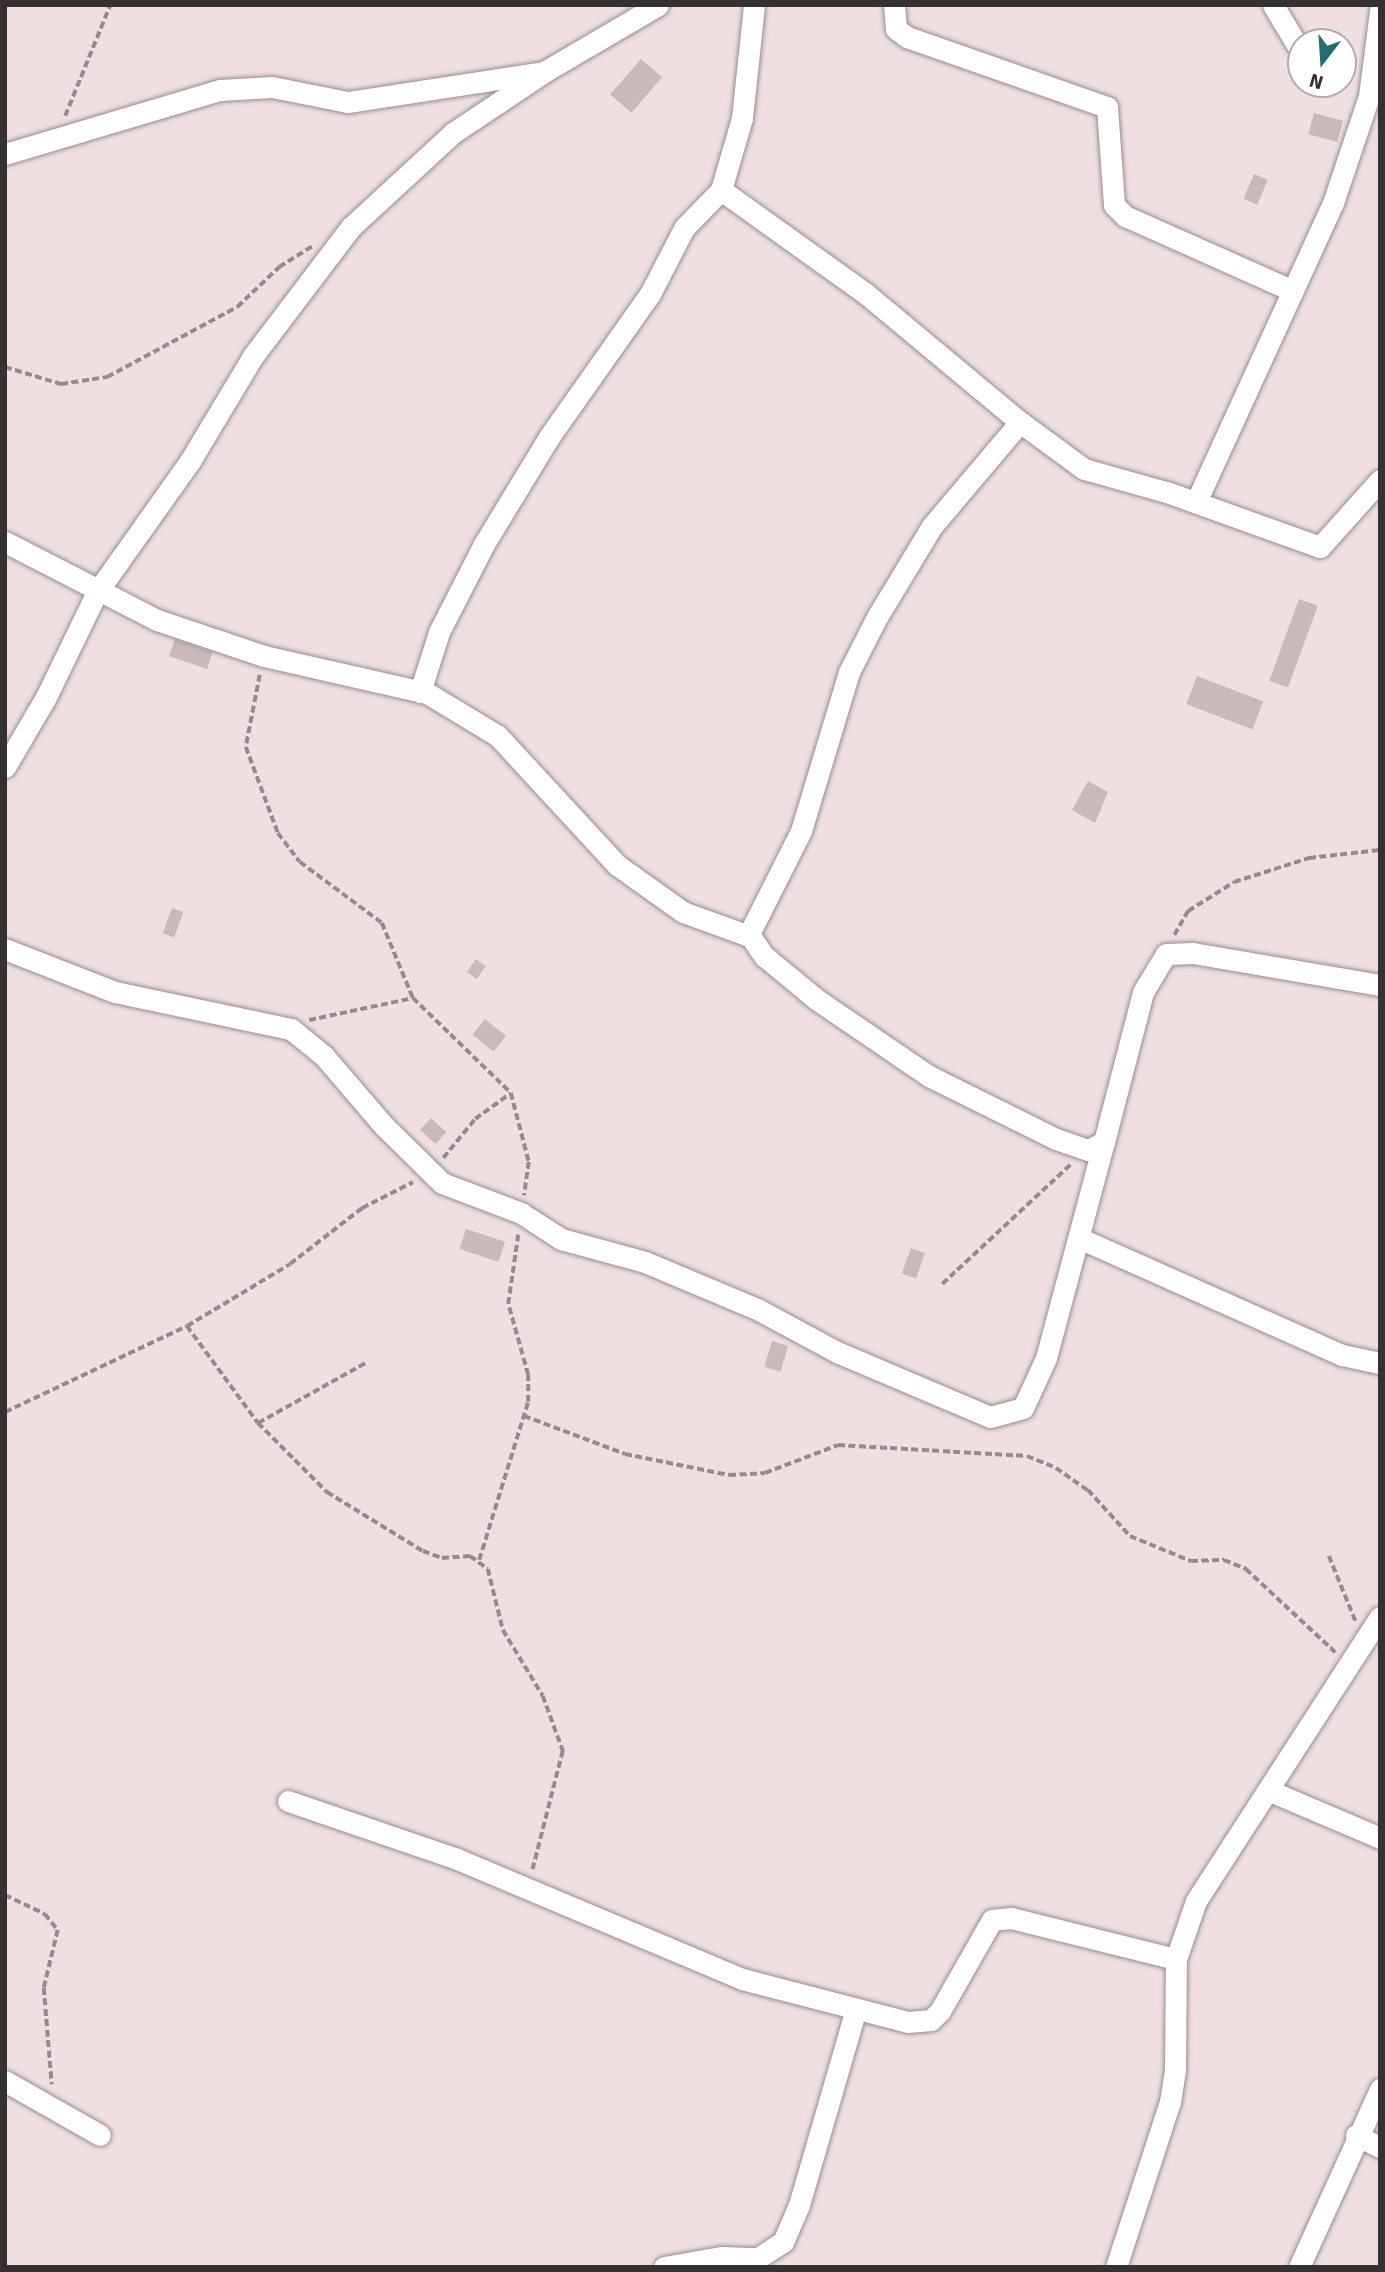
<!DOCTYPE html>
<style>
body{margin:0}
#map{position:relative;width:1385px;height:2272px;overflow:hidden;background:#efdfe1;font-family:Signika,sans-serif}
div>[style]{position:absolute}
.building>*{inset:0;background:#c8b9bb;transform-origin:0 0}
.path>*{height:3.5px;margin-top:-1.75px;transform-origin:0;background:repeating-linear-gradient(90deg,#968b8c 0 7px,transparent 0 10.5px)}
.roads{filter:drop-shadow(0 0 2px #998b8d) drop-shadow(0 0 2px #998b8d)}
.minor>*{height:21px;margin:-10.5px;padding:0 10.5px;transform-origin:10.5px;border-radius:10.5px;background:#fff}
span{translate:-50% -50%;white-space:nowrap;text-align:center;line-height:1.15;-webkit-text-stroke:5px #fff;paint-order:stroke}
.frame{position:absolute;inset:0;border:7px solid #363131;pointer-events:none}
.north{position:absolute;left:1287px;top:28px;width:70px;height:70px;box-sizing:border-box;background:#fff;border:2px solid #afadad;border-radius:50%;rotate:197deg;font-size:19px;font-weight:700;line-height:28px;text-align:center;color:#363131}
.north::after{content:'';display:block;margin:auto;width:24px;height:32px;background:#226c76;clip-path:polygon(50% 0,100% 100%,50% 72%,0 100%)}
</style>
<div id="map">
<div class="building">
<i style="left:641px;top:59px;width:28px;height:47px;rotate:41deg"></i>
<i style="left:1314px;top:113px;width:30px;height:22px;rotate:15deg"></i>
<i style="left:1254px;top:174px;width:15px;height:27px;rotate:23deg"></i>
<i style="left:1299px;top:599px;width:20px;height:87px;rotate:20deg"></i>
<i style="left:175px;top:639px;width:40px;height:18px;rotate:19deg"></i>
<i style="left:1197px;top:676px;width:71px;height:30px;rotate:21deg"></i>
<i style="clip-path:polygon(1088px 781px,1108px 792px,1095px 823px,1072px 810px)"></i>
<i style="left:172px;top:908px;width:12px;height:27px;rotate:20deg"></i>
<i style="left:476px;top:959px;width:12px;height:16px;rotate:35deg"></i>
<i style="left:485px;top:1019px;width:27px;height:20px;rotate:39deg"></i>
<i style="left:431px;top:1118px;width:21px;height:16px;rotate:43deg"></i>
<i style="left:466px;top:1229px;width:41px;height:21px;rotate:18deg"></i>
<i style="left:911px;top:1248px;width:15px;height:27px;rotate:20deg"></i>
<i style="left:772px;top:1341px;width:17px;height:27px;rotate:17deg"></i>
</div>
<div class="path">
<i style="left:65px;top:116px;width:120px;rotate:-67.9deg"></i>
<i style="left:5px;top:367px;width:59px;rotate:16.9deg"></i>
<i style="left:61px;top:384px;width:47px;rotate:-8.7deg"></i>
<i style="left:107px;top:377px;width:148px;rotate:-28.3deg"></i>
<i style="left:237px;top:307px;width:58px;rotate:-43.6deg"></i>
<i style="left:279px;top:267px;width:39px;rotate:-32deg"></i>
<i style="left:260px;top:675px;width:73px;rotate:101deg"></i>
<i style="left:246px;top:747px;width:92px;rotate:69.6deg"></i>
<i style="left:278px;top:833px;width:36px;rotate:53deg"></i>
<i style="left:300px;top:862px;width:102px;rotate:36.6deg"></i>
<i style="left:382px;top:923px;width:81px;rotate:67.5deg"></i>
<i style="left:413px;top:998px;width:136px;rotate:44.1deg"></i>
<i style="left:511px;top:1093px;width:71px;rotate:75.4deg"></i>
<i style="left:529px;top:1162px;width:34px;rotate:98deg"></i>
<i style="left:1174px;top:935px;width:28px;rotate:-60deg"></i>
<i style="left:1188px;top:911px;width:54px;rotate:-32.2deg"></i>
<i style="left:1234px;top:882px;width:79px;rotate:-17.7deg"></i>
<i style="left:1309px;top:858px;width:71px;rotate:-6.4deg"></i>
<i style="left:309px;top:1020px;width:106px;rotate:-11.9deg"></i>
<i style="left:443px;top:1158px;width:50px;rotate:-50.6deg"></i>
<i style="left:475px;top:1119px;width:44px;rotate:-35.8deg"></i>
<i style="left:942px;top:1284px;width:175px;rotate:-42.9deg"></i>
<i style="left:187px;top:1326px;width:120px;rotate:53.8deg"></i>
<i style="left:258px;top:1423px;width:98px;rotate:45deg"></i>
<i style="left:327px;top:1492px;width:113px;rotate:31.6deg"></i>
<i style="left:423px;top:1551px;width:20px;rotate:20deg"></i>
<i style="left:442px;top:1558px;width:28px;rotate:-4deg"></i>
<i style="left:470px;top:1556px;width:22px;rotate:36deg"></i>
<i style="left:488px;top:1569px;width:63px;rotate:76.2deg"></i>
<i style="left:503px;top:1630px;width:77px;rotate:58.8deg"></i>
<i style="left:543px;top:1696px;width:59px;rotate:70deg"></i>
<i style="left:563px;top:1751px;width:122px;rotate:104.3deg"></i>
<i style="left:5px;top:1412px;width:201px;rotate:-25.3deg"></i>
<i style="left:187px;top:1326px;width:120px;rotate:-31deg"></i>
<i style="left:290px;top:1264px;width:91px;rotate:-37.9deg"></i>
<i style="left:362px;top:1208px;width:57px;rotate:-27deg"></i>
<i style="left:524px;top:1416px;width:108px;rotate:20.6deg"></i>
<i style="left:625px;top:1454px;width:106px;rotate:11.4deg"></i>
<i style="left:729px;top:1475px;width:36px;rotate:-3deg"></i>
<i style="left:765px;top:1473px;width:78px;rotate:-21deg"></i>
<i style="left:838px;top:1445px;width:189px;rotate:3.3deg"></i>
<i style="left:1027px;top:1456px;width:31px;rotate:22deg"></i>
<i style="left:1056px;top:1468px;width:39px;rotate:35deg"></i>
<i style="left:1088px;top:1490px;width:62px;rotate:47.6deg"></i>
<i style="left:1130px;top:1536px;width:66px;rotate:22.3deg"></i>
<i style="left:1191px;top:1561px;width:33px;rotate:-2deg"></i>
<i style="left:1224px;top:1560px;width:24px;rotate:22deg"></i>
<i style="left:1246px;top:1569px;width:123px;rotate:43deg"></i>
<i style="left:258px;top:1423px;width:125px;rotate:-29.2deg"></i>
<i style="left:1329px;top:1556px;width:71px;rotate:67.8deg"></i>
<i style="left:479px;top:1560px;width:165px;rotate:-72.8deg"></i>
<i style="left:528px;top:1402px;width:27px;rotate:-90deg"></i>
<i style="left:528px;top:1375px;width:74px;rotate:-105.7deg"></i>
<i style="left:508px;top:1304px;width:70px;rotate:-81.8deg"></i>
<i style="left:5px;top:1895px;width:44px;rotate:25.4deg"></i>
<i style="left:45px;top:1914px;width:21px;rotate:51deg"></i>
<i style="left:58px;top:1930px;width:60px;rotate:103.6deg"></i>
<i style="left:44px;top:1988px;width:97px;rotate:85.3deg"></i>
</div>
<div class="roads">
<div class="minor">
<i style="left:894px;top:5px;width:24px;rotate:85deg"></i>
<i style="left:896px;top:29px;width:14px;rotate:36deg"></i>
<i style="left:907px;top:37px;width:212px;rotate:19.3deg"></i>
<i style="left:1107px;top:107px;width:98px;rotate:85.9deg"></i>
<i style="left:1114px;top:205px;width:16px;rotate:45deg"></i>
<i style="left:1125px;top:216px;width:182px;rotate:24deg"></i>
<i style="left:1273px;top:5px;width:52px;rotate:59deg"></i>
<i style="left:5px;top:154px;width:224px;rotate:-16.6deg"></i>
<i style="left:220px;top:90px;width:52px;rotate:-3.3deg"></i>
<i style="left:272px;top:87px;width:77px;rotate:11.2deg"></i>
<i style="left:348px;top:102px;width:192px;rotate:-8.7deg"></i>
<i style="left:721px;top:190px;width:177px;rotate:35.6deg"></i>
<i style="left:865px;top:293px;width:202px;rotate:39.8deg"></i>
<i style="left:1380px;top:480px;width:90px;rotate:131.8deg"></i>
<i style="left:1320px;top:547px;width:164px;rotate:-160.3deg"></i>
<i style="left:1166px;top:492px;width:85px;rotate:-164.3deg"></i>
<i style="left:1084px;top:469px;width:79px;rotate:-143.7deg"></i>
<i style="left:1020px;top:422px;width:136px;rotate:130.2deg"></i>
<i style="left:932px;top:526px;width:106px;rotate:121.1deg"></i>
<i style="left:877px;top:617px;width:62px;rotate:117deg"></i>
<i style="left:849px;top:672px;width:166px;rotate:106.8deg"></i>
<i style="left:801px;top:831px;width:115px;rotate:116.8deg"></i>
<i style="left:749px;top:934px;width:27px;rotate:56deg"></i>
<i style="left:764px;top:956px;width:67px;rotate:39.6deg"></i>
<i style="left:816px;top:999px;width:137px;rotate:34.3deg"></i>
<i style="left:929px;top:1076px;width:142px;rotate:26.4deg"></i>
<i style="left:1056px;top:1139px;width:34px;rotate:19deg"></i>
<i style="left:1088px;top:1150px;width:18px;rotate:-27deg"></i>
<i style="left:1104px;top:1142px;width:155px;rotate:-75.4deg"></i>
<i style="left:1143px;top:992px;width:44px;rotate:-58.8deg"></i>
<i style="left:1166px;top:954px;width:27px;rotate:-2deg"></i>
<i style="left:1193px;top:953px;width:190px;rotate:9.7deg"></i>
<i style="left:1196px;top:502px;width:329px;rotate:-65.4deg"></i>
<i style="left:1333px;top:203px;width:113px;rotate:-71.4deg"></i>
<i style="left:1369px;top:96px;width:86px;rotate:-82.6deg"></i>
<i style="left:5px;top:542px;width:171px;rotate:27.2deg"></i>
<i style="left:157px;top:620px;width:113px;rotate:18.6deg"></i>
<i style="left:264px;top:656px;width:167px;rotate:12.8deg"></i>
<i style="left:427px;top:693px;width:83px;rotate:31.2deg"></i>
<i style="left:498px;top:736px;width:176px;rotate:47.3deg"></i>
<i style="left:617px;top:865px;width:81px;rotate:35.5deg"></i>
<i style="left:683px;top:912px;width:70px;rotate:20deg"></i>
<i style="left:420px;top:692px;width:63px;rotate:-72.4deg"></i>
<i style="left:439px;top:632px;width:99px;rotate:-62.9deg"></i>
<i style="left:484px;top:544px;width:125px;rotate:-58.7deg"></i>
<i style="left:549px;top:437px;width:175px;rotate:-54.8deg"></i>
<i style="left:650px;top:294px;width:74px;rotate:-62.7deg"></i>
<i style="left:684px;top:228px;width:53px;rotate:-45.8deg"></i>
<i style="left:721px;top:190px;width:75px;rotate:-73.7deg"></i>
<i style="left:742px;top:118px;width:114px;rotate:-83.9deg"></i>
<i style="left:5px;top:767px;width:81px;rotate:-59.6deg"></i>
<i style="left:46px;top:697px;width:117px;rotate:-64.1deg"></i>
<i style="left:97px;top:592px;width:161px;rotate:-54.6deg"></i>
<i style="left:190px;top:461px;width:122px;rotate:-59deg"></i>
<i style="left:253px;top:356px;width:162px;rotate:-52.8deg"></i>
<i style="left:351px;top:227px;width:139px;rotate:-42.7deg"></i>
<i style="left:453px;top:133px;width:110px;rotate:-33.8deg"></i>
<i style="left:544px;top:72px;width:132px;rotate:-30.4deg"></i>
<i style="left:5px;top:949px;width:118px;rotate:21.4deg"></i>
<i style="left:115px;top:992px;width:180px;rotate:11.9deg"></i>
<i style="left:291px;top:1029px;width:43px;rotate:39.3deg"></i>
<i style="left:324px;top:1056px;width:92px;rotate:49.4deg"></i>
<i style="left:384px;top:1126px;width:81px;rotate:44.5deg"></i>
<i style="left:442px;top:1183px;width:85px;rotate:20.8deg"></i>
<i style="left:521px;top:1213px;width:48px;rotate:33deg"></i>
<i style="left:561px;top:1239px;width:87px;rotate:15.3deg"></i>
<i style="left:645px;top:1262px;width:124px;rotate:22.8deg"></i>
<i style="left:759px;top:1310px;width:89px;rotate:28.3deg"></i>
<i style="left:837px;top:1352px;width:166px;rotate:23deg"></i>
<i style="left:990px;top:1417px;width:34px;rotate:-15deg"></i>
<i style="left:1023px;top:1408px;width:55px;rotate:-65.3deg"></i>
<i style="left:1046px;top:1358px;width:224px;rotate:-75deg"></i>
<i style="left:1079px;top:1238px;width:288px;rotate:24deg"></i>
<i style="left:1342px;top:1355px;width:39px;rotate:12deg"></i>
<i style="left:1270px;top:1791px;width:120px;rotate:23.1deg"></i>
<i style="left:288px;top:1801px;width:179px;rotate:18.9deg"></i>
<i style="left:457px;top:1859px;width:309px;rotate:22.8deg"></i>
<i style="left:742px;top:1979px;width:171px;rotate:14.5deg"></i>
<i style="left:908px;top:2022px;width:23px;rotate:-5deg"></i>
<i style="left:931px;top:2020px;width:13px;rotate:-45deg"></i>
<i style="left:940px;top:2011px;width:105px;rotate:-60.3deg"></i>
<i style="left:992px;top:1920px;width:19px;rotate:-6deg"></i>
<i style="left:1011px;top:1918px;width:170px;rotate:14deg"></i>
<i style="left:5px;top:2081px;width:109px;rotate:29.6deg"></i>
<i style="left:1356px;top:2135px;width:27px;rotate:27deg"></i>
<i style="left:664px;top:2267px;width:59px;rotate:-9.8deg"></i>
<i style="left:722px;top:2257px;width:36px;rotate:2deg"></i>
<i style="left:758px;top:2258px;width:30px;rotate:-33deg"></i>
<i style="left:783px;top:2242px;width:40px;rotate:-66.6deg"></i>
<i style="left:799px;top:2205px;width:204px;rotate:-73.8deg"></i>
<i style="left:1116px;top:2267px;width:174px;rotate:-71.9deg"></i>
<i style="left:1170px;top:2102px;width:33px;rotate:-81deg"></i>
<i style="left:1175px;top:2069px;width:110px;rotate:-89.5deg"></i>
<i style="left:1176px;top:1959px;width:61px;rotate:-71deg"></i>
<i style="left:1196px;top:1901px;width:338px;rotate:-57.1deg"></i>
<i style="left:1299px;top:2267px;width:196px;rotate:-65.5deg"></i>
</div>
</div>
<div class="frame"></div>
<div class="north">N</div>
</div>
